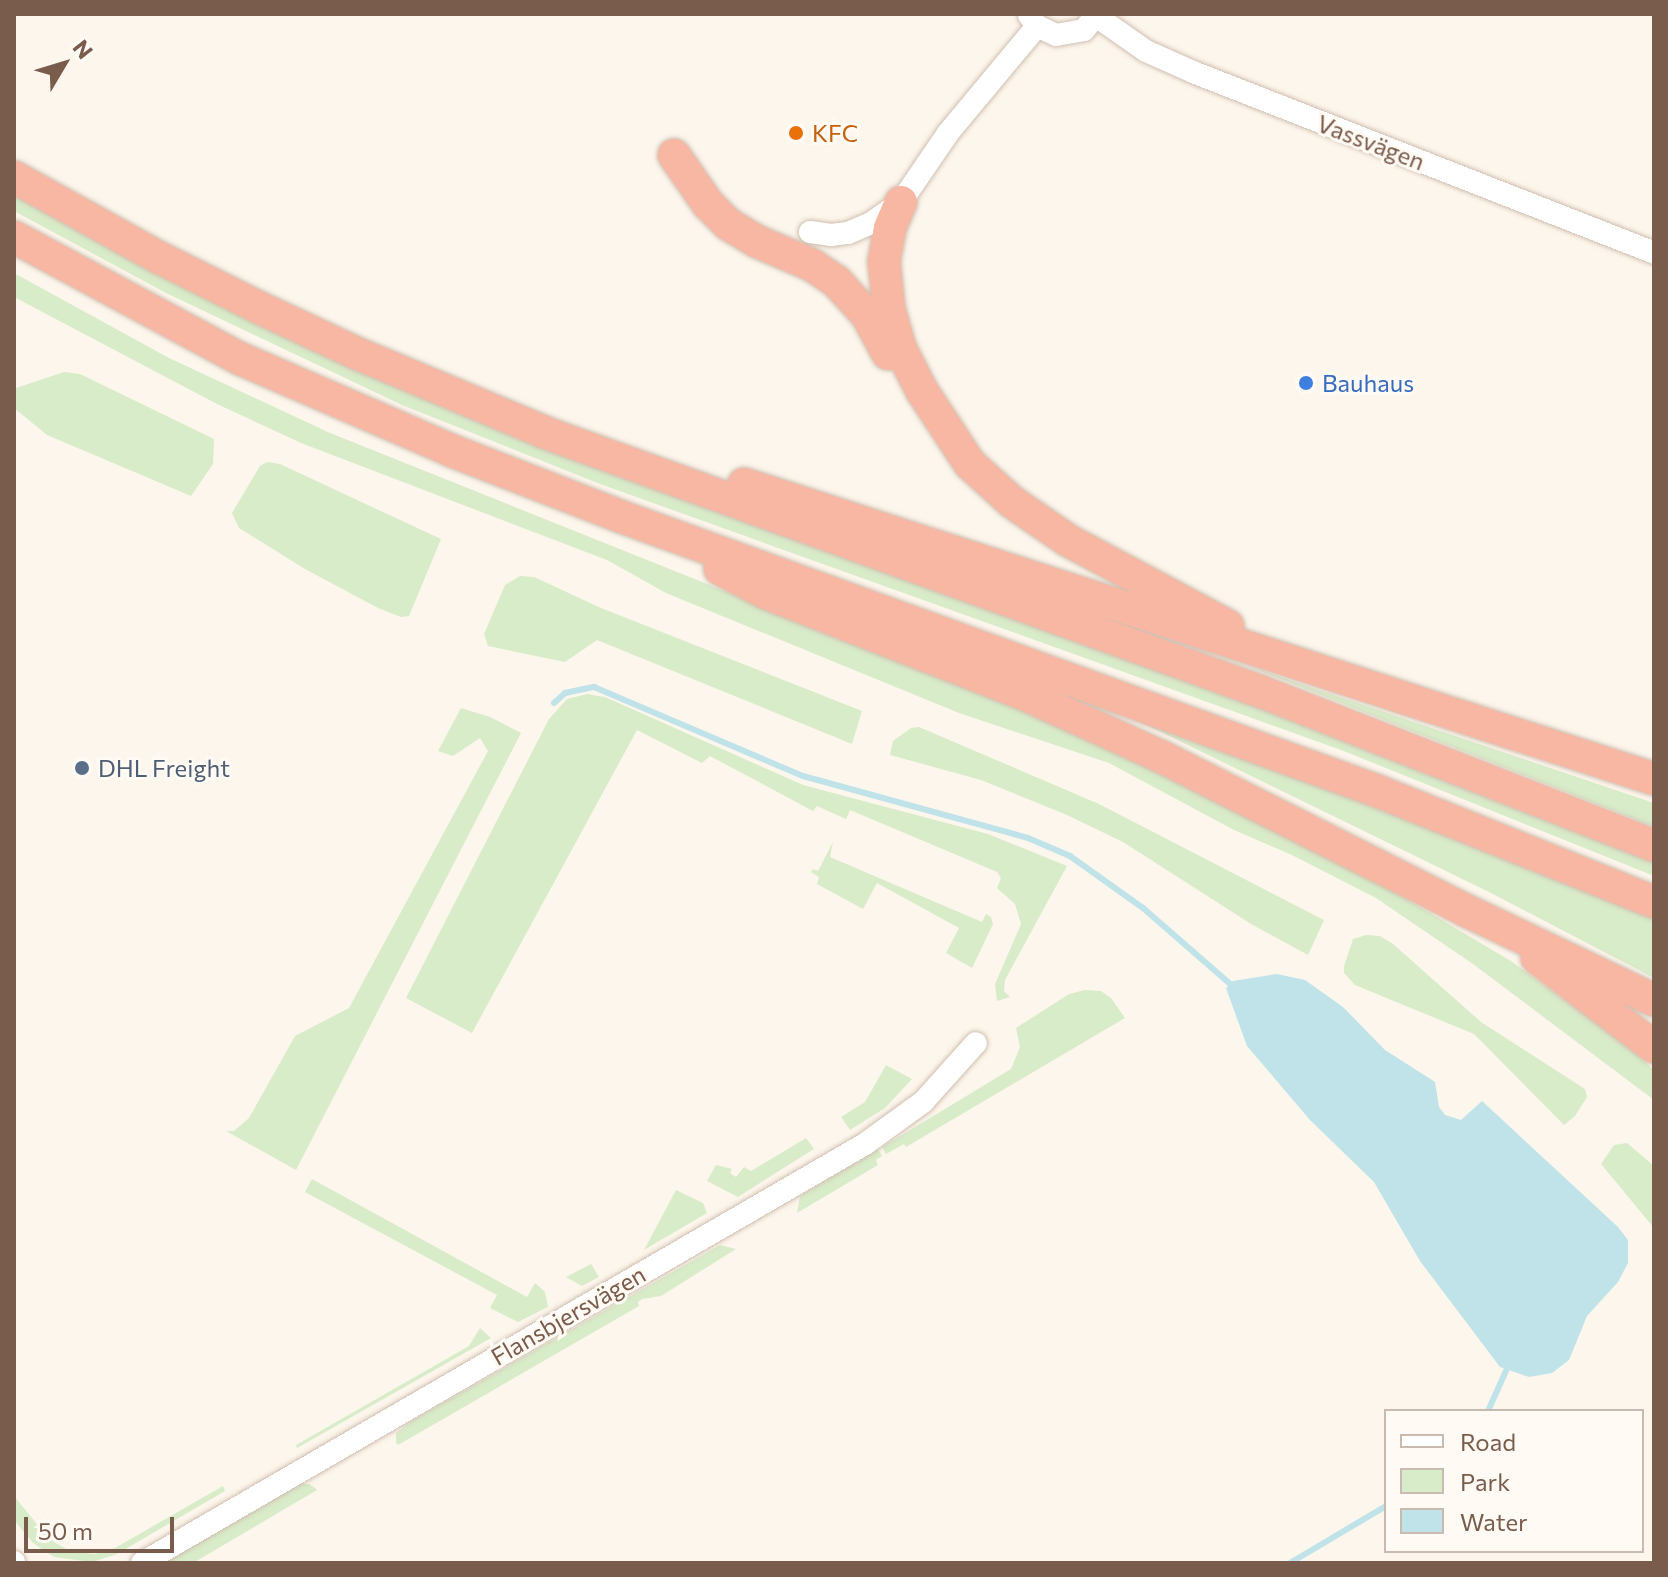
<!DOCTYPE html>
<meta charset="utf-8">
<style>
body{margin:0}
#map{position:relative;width:1668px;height:1577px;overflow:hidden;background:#fdf6ec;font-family:Commissioner,sans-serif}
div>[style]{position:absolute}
.green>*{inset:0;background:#d8ecc9}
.water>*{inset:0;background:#bfe3e8}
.stream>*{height:6px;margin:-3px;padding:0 3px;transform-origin:3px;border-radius:3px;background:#bfe3e8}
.roads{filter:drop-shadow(0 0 2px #d1beb0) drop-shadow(0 0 2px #d1beb0)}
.minor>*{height:22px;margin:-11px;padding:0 11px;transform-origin:11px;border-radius:11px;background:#fff}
.highway>*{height:32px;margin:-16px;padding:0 16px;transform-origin:16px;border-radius:16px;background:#f7b7a3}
.dots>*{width:22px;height:22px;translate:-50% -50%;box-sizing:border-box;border:4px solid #fffaf3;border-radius:50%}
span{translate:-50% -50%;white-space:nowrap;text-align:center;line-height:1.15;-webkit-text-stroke:6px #fffaf3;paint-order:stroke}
.food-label{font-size:24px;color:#c56008}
.left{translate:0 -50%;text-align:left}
.street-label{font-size:24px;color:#7a5c4d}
.shop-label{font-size:24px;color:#366cbe}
.service-label{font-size:24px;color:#4e5e75}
.frame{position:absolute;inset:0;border:16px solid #7a5c4d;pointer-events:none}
.legend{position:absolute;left:1384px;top:1409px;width:260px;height:144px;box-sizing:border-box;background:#fffaf3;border:2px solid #cabbb1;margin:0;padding:10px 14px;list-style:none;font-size:24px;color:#7a5c4d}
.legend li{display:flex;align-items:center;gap:16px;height:40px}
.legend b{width:40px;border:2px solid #cabbb1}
.north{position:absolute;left:24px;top:24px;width:80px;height:80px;-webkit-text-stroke:6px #fffaf3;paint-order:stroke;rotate:52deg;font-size:22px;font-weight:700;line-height:32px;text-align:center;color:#7a5c4d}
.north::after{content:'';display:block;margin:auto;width:28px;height:36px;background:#7a5c4d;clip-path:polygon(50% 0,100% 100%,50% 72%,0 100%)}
.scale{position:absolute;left:24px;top:1517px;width:150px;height:36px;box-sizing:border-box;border:4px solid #7a5c4d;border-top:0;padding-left:10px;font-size:24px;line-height:28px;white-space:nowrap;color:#7a5c4d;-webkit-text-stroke:6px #fffaf3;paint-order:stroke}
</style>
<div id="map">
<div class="green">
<i style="clip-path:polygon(14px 187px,178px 276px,1654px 853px,1654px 876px,1341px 750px,600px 484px,402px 405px,166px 293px,14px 211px)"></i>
<i style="clip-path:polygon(14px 273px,169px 358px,330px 433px,1084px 735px,1376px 881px,1511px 961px,1628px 1046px,1654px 1070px,1654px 1100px,1473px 964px,1376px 898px,1292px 855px,1234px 830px,1109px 763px,959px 713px,666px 593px,607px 560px,301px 443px,217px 404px,14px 297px)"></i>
<i style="clip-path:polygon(64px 372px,80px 374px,214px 439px,213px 464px,191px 496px,47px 435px,14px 408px,16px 388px)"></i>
<i style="clip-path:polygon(267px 462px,280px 464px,441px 539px,409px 616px,401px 617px,378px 608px,305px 569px,239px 528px,232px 513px,260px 466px)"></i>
<i style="clip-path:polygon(520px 576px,534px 577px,601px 608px,862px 711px,852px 744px,597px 640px,565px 662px,488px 646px,484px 634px,505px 585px)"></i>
<i style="clip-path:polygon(1248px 666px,1654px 803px,1654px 827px,1617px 812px)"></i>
<i style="clip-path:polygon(1079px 692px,1654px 914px,1654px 978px,1489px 892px)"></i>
<i style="clip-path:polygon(587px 694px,605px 697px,803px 785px,988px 834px,1067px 866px,1005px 980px,1004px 991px,1010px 997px,997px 1001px,995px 984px,1021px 924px,1015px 904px,997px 888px,1001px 878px,997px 872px,850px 810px,846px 819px,817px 806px,813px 811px,710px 756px,702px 763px,637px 730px,472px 1033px,406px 998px,549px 719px,567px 699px)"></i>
<i style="clip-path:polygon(461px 708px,490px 717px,521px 733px,296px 1170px,226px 1131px,234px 1131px,249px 1118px,295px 1036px,349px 1008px,488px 751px,480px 738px,453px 756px,438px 751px)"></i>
<i style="clip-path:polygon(919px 727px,1099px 804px,1324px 920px,1308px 955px,1251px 924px,1123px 842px,1067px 815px,981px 780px,890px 755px,893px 741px,911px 728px)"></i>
<i style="clip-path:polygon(833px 842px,830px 857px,982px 922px,986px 914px,991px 917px,993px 924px,972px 968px,946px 953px,959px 928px,877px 883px,863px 909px,817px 884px,819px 877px,811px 872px,813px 869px,818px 871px)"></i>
<i style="clip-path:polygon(1366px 935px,1380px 936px,1393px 944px,1481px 1022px,1585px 1089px,1587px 1097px,1575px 1116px,1564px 1125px,1474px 1034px,1355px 985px,1344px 973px,1344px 966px,1353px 939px)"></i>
<i style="clip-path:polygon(1085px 990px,1101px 991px,1111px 998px,1125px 1018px,906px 1147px,904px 1144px,886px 1154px,882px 1147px,1011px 1069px,1020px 1047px,1016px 1028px,1069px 994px)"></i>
<i style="clip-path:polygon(886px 1065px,912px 1079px,885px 1108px,850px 1130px,841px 1117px,865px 1102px)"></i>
<i style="clip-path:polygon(806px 1138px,814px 1149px,738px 1197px,707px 1181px,716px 1165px,732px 1169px,730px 1173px,736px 1177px,744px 1167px,751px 1171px)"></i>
<i style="clip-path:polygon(1627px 1143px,1654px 1166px,1654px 1228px,1601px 1164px,1614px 1145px)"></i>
<i style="clip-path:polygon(878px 1149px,882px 1156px,876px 1160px,878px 1165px,797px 1213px,800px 1196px)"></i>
<i style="clip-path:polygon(312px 1179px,527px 1297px,535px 1283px,545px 1292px,548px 1307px,518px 1322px,490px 1308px,497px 1295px,305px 1192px)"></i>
<i style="clip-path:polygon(676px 1190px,703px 1203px,707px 1213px,644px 1250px)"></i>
<i style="clip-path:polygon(720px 1245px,736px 1249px,661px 1296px,642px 1299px,638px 1302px,639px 1306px,398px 1445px,396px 1443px,396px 1433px,413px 1420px)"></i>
<i style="clip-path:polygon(591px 1264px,599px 1277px,582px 1286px,566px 1277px)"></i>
<i style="clip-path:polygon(480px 1328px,491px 1338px,297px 1448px,296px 1445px,469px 1346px)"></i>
<i style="clip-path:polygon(299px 1484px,310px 1484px,317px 1490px,193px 1563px,164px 1563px)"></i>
<i style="clip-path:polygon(223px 1486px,225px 1491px,117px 1554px,92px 1562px,54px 1557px,33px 1543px,14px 1520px,14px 1496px,49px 1539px,70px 1551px,94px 1554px,115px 1548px)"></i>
</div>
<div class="water">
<i style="clip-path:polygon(1277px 974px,1305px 980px,1343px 1007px,1385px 1050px,1435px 1082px,1439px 1107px,1445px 1115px,1461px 1120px,1482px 1101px,1618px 1227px,1628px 1240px,1628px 1263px,1618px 1282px,1587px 1316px,1569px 1360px,1552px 1373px,1529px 1377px,1500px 1367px,1420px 1261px,1374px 1182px,1310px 1120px,1247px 1046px,1226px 988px,1233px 981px)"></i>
</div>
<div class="stream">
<i style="left:554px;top:703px;width:15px;rotate:-42deg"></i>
<i style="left:565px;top:693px;width:30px;rotate:-12deg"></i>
<i style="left:594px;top:687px;width:227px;rotate:23.1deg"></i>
<i style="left:803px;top:776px;width:233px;rotate:15.4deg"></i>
<i style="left:1028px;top:838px;width:46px;rotate:23.2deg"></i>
<i style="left:1070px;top:856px;width:90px;rotate:35.5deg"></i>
<i style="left:1143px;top:908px;width:123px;rotate:41.1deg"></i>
<i style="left:1488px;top:1411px;width:51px;rotate:-65.9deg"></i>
<i style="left:1290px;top:1563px;width:112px;rotate:-30.7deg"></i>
</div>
<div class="roads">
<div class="minor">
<i style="left:1029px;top:15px;width:14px;rotate:54deg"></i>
<i style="left:1037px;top:26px;width:21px;rotate:25deg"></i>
<i style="left:1056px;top:35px;width:28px;rotate:-10deg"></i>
<i style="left:1084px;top:30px;width:21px;rotate:-51deg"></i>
<i style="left:1096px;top:16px;width:61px;rotate:35deg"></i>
<i style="left:1146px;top:51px;width:51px;rotate:24.1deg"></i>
<i style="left:1193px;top:72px;width:495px;rotate:21.4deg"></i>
<i style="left:810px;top:232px;width:21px;rotate:8deg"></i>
<i style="left:831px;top:235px;width:17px;rotate:-7deg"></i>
<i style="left:848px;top:233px;width:25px;rotate:-23deg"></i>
<i style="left:871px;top:223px;width:37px;rotate:-35deg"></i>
<i style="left:901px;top:202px;width:83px;rotate:-55.7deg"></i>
<i style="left:948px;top:133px;width:139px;rotate:-50.2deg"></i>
<i style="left:14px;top:1562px;width:1px;rotate:90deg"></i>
<i style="left:142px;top:1563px;width:836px;rotate:-30.09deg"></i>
<i style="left:865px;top:1144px;width:72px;rotate:-35.9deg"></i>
<i style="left:923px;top:1102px;width:79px;rotate:-48.1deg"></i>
</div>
<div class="highway">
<i style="left:674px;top:155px;width:60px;rotate:55.2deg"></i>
<i style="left:708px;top:204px;width:28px;rotate:45deg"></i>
<i style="left:728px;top:224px;width:33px;rotate:31deg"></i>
<i style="left:756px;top:241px;width:61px;rotate:23.2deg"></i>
<i style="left:812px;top:265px;width:29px;rotate:34deg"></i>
<i style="left:836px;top:281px;width:46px;rotate:47.6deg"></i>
<i style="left:867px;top:315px;width:44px;rotate:61.7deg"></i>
<i style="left:14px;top:177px;width:165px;rotate:29.1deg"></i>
<i style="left:158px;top:257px;width:114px;rotate:26.6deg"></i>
<i style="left:260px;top:308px;width:106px;rotate:25.1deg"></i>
<i style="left:356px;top:353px;width:206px;rotate:22.8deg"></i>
<i style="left:546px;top:433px;width:761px;rotate:19.89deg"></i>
<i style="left:1262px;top:692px;width:421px;rotate:21.4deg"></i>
<i style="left:901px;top:202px;width:28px;rotate:113deg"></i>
<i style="left:890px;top:228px;width:34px;rotate:100deg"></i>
<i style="left:884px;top:261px;width:48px;rotate:84.1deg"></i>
<i style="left:889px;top:309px;width:41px;rotate:74.2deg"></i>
<i style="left:900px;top:348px;width:48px;rotate:62.9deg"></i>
<i style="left:922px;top:391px;width:87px;rotate:56.7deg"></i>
<i style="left:970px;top:464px;width:57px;rotate:42.1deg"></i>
<i style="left:1012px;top:502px;width:69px;rotate:34.4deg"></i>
<i style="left:1069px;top:541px;width:180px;rotate:28.1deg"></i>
<i style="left:14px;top:237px;width:258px;rotate:28.3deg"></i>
<i style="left:241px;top:359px;width:228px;rotate:23.5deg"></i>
<i style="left:450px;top:450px;width:185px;rotate:21.3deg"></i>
<i style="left:622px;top:517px;width:806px;rotate:19.94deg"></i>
<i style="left:1380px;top:792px;width:295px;rotate:21.9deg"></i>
<i style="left:744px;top:484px;width:957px;rotate:17.96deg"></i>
<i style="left:720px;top:569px;width:52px;rotate:27.6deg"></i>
<i style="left:766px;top:593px;width:279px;rotate:21.4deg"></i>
<i style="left:1026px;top:695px;width:149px;rotate:24.5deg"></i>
<i style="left:1162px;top:757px;width:339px;rotate:26.8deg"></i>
<i style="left:1465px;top:910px;width:209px;rotate:25.5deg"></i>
<i style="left:1537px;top:958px;width:147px;rotate:37.3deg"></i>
</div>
</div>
<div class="dots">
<i style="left:796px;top:133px;background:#e8710a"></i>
<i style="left:1306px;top:383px;background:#3f7fe0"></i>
<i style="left:82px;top:768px;background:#5c6f8a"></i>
</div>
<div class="food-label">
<span class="left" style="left:812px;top:133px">KFC</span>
</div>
<div class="street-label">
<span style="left:1371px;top:142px;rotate:21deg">Vassvägen</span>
<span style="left:568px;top:1315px;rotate:-30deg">Flansbjersvägen</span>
</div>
<div class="shop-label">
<span class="left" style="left:1322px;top:383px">Bauhaus</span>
</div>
<div class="service-label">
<span class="left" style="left:98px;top:768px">DHL Freight</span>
</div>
<div class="frame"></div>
<ul class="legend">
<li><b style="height:10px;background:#fff"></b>Road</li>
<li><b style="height:22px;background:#d8ecc9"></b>Park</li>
<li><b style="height:22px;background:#bfe3e8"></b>Water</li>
</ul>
<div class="north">N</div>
<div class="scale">50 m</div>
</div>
